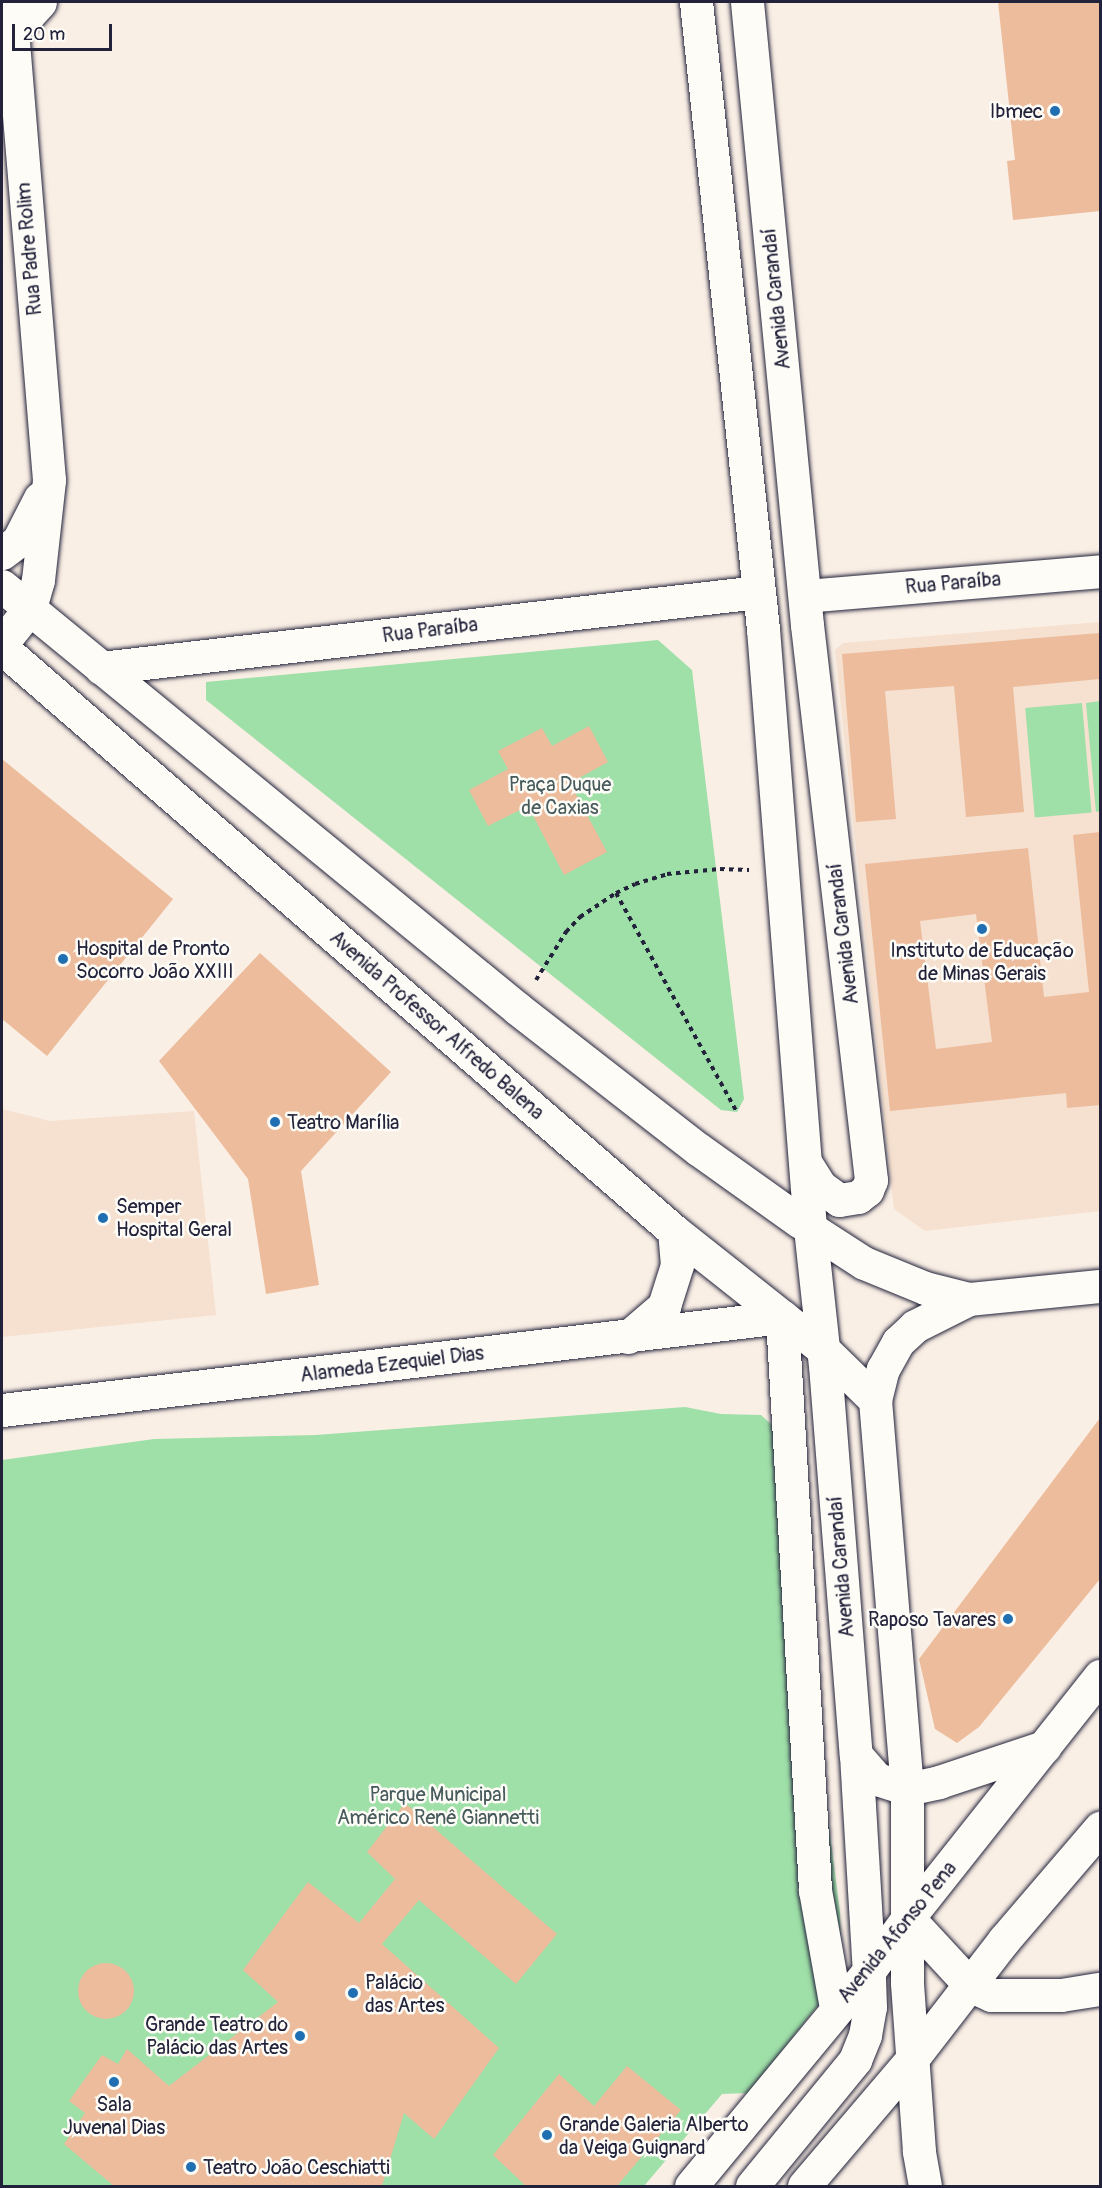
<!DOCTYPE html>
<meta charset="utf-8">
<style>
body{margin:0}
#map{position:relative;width:1102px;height:2188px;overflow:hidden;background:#faefe5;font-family:Pangolin,sans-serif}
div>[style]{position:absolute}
.built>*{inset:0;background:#f6e0cf}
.green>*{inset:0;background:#9fdfa8;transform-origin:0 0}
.building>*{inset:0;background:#ecbc9c}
.round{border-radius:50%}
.path>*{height:4px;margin-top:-2px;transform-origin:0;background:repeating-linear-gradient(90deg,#22223b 0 4.5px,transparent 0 9px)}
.roads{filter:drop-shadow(0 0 2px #22223b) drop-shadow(0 0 2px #22223b)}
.minor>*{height:33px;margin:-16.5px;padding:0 16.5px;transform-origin:16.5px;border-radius:16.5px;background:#fdfcf7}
.major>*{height:33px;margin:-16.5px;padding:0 16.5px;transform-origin:16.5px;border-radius:16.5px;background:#fdfcf7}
.dots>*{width:16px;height:16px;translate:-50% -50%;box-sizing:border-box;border:3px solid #fdfcf7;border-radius:50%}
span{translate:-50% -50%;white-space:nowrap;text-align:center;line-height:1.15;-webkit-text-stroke:5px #fdfcf7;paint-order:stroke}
.poi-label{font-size:20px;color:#22223b}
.right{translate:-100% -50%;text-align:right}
.left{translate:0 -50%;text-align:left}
.street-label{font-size:20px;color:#22223b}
.park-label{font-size:20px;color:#485b5c}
.frame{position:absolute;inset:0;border:3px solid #22223b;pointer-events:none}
.scale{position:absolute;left:12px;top:24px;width:100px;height:27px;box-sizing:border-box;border:3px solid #22223b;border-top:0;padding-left:8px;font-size:18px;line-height:21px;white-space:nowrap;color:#22223b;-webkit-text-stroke:4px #fdfcf7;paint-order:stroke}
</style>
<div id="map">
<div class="built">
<i style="clip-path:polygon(1100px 622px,1100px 1211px,925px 1231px,894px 1209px,835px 650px,843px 643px)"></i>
<i style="clip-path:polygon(2px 1109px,50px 1121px,194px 1111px,216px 1315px,2px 1337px)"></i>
</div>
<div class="green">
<i style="clip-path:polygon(658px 640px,692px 670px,744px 1099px,737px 1112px,721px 1110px,206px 700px,206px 682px)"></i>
<i style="clip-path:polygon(1100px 701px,1100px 811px,1096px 812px,1086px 703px)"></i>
<i style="left:1082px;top:703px;width:110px;height:57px;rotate:85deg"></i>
<i style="clip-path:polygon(685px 1407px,721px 1414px,761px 1415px,778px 1430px,840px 1912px,841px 1946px,819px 2004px,748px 2093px,722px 2094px,644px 2186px,2px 2186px,2px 1460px,154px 1439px,316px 1435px)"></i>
</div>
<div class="building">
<i style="clip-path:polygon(998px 2px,1100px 2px,1100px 211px,1013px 220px,1007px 161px,1015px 160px)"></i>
<i style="clip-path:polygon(1100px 633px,1100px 679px,1013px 687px,1024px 812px,966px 817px,954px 686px,885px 691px,896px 819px,856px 822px,842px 654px)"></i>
<i style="clip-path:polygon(589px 726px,608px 762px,570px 783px,607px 852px,564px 875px,528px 806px,488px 826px,469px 790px,508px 769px,498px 751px,542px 728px,552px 746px)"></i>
<i style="clip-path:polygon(2px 759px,173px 899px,47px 1056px,2px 1019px)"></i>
<i style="clip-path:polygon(evenodd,1100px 832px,1100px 1105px,1067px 1108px,1066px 1093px,890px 1111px,865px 864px,1028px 848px,1044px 997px,1089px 992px,1073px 835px,1100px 832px,976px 914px,992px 1042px,936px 1049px,920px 921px,976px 914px)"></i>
<i style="clip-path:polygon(260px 953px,391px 1072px,301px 1171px,319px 1285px,266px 1294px,248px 1179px,159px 1061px)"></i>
<i style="clip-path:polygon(1100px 1418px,1100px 1579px,979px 1727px,957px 1743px,935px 1729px,919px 1659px)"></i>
<i style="clip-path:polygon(405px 1803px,557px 1934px,516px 1984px,419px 1900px,382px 1944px,499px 2048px,434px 2139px,404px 2113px,382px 2186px,114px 2186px,64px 2144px,85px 2113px,69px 2101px,102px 2055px,118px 2064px,127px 2049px,169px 2086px,278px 2002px,243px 1970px,308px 1882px,359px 1923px,395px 1879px,367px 1852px)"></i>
<i class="round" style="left:78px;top:1963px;width:56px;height:56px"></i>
<i style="clip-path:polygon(627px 2066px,681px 2110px,617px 2186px,526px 2186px,493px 2155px,559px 2074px,594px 2106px)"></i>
</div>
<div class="path">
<i style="left:616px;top:893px;width:250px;rotate:61.1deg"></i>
<i style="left:536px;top:980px;width:57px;rotate:-58deg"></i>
<i style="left:566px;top:932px;width:21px;rotate:-47deg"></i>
<i style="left:580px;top:917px;width:43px;rotate:-33.7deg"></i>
<i style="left:616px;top:893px;width:21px;rotate:-25deg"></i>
<i style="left:635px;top:884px;width:34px;rotate:-17deg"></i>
<i style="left:667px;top:874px;width:53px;rotate:-5.4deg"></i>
<i style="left:720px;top:869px;width:29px;rotate:2deg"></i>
</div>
<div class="roads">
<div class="minor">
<i style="left:696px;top:2px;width:631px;rotate:83.9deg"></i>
<i style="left:763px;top:629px;width:601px;rotate:85.51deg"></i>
<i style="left:810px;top:1228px;width:138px;rotate:83.8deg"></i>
<i style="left:825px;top:1365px;width:391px;rotate:85.5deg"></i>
<i style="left:856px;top:1755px;width:216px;rotate:86.6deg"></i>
<i style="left:747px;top:2px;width:626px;rotate:84.5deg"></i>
<i style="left:807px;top:625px;width:559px;rotate:83.42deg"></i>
<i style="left:871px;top:1180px;width:11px;rotate:112deg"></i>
<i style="left:867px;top:1190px;width:11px;rotate:142deg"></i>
<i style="left:858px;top:1197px;width:19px;rotate:171deg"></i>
<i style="left:839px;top:1200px;width:24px;rotate:-144deg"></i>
<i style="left:820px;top:1186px;width:26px;rotate:-122deg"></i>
<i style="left:2px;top:16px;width:27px;rotate:-4deg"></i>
<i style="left:29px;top:14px;width:16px;rotate:-47deg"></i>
<i style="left:2px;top:553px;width:20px;rotate:-37deg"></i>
<i style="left:18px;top:541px;width:48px;rotate:-62.9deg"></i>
<i style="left:2px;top:586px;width:667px;rotate:39.34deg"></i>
<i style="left:518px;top:1009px;width:228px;rotate:37.9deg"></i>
<i style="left:698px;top:1149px;width:124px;rotate:35.5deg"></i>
<i style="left:799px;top:1221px;width:77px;rotate:32.9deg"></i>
<i style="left:864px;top:1263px;width:66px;rotate:22.3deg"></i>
<i style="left:925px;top:1288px;width:45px;rotate:14deg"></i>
<i style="left:969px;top:1299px;width:132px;rotate:-5.7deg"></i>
<i style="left:805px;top:596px;width:296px;rotate:-4.8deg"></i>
<i style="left:2px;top:643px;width:45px;rotate:-51.3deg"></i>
<i style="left:30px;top:608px;width:29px;rotate:-74deg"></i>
<i style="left:38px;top:580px;width:101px;rotate:-83.7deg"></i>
<i style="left:49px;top:480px;width:465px;rotate:-94.7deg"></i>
<i style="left:2px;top:648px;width:890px;rotate:40.94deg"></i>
<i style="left:674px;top:1231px;width:190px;rotate:38.4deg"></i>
<i style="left:823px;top:1349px;width:73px;rotate:44.4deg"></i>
<i style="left:101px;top:668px;width:661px;rotate:-6.6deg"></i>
<i style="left:782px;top:1317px;width:574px;rotate:86.7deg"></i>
<i style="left:815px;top:1890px;width:120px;rotate:79.9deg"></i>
<i style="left:628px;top:1337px;width:48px;rotate:-40.7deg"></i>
<i style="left:664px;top:1306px;width:43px;rotate:-72.4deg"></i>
<i style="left:677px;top:1265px;width:34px;rotate:-95deg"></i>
<i style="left:2px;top:1410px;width:786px;rotate:-6.8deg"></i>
<i style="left:971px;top:1986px;width:22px;rotate:24deg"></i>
<i style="left:991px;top:1995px;width:70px"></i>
<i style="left:1061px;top:1995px;width:39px;rotate:-9deg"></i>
<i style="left:925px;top:2186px;width:36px;rotate:-100deg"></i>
<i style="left:919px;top:2151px;width:169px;rotate:-94.1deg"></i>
<i style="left:907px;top:1982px;width:193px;rotate:-90deg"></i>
<i style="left:907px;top:1789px;width:390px;rotate:-94.7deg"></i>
<i style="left:875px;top:1400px;width:32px;rotate:-76deg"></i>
<i style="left:883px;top:1369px;width:31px;rotate:-61deg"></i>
<i style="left:898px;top:1342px;width:23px;rotate:-43deg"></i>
<i style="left:915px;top:1326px;width:60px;rotate:-26.6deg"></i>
</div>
<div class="major">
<i style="left:856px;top:1755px;width:32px;rotate:49deg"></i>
<i style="left:877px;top:1779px;width:32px;rotate:18deg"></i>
<i style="left:907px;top:1789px;width:33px;rotate:-12deg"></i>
<i style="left:939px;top:1782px;width:111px;rotate:-18.4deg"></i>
<i style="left:908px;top:1918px;width:93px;rotate:47.2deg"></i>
<i style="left:691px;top:2186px;width:279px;rotate:-50.4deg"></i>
<i style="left:869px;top:1971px;width:66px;rotate:-53.7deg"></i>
<i style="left:908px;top:1918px;width:309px;rotate:-51.6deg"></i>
<i style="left:752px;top:2186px;width:163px;rotate:-50.7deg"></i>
<i style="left:855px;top:2060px;width:27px;rotate:-68deg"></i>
<i style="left:865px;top:2035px;width:28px;rotate:-80deg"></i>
<i style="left:870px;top:2007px;width:36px;rotate:-92deg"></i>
<i style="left:804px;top:2186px;width:167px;rotate:-49.6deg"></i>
<i style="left:912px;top:2059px;width:150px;rotate:-52.3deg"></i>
<i style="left:1004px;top:1940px;width:148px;rotate:-49.4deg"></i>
</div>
</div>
<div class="dots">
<i style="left:1055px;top:111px;background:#1f6fb2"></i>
<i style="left:982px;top:929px;background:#1f6fb2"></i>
<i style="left:63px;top:959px;background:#1f6fb2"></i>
<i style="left:275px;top:1122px;background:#1f6fb2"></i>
<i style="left:103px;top:1218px;background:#1f6fb2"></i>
<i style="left:1008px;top:1619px;background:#1f6fb2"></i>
<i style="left:353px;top:1993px;background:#1f6fb2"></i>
<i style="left:300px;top:2036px;background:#1f6fb2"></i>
<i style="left:114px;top:2082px;background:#1f6fb2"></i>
<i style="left:547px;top:2135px;background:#1f6fb2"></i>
<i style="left:191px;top:2167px;background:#1f6fb2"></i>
</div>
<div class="poi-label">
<span class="right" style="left:1043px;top:111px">Ibmec</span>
<span class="left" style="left:76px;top:960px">Hospital de Pronto<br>Socorro João XXIII</span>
<span style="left:982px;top:962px">Instituto de Educação<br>de Minas Gerais</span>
<span class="left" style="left:287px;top:1122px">Teatro Marília</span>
<span class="left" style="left:116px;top:1218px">Semper<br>Hospital Geral</span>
<span class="right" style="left:996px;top:1619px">Raposo Tavares</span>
<span class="left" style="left:365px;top:1994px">Palácio<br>das Artes</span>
<span class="right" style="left:288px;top:2036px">Grande Teatro do<br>Palácio das Artes</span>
<span style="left:114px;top:2116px">Sala<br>Juvenal Dias</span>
<span class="left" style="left:559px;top:2136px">Grande Galeria Alberto<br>da Veiga Guignard</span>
<span class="left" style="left:203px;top:2167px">Teatro João Ceschiatti</span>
</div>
<div class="street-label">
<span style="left:29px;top:249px;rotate:-95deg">Rua Padre Rolim</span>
<span style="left:776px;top:299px;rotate:-96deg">Avenida Carandaí</span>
<span style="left:953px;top:583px;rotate:-5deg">Rua Paraíba</span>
<span style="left:430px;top:630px;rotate:-7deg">Rua Paraíba</span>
<span style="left:843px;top:934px;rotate:-97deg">Avenida Carandaí</span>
<span style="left:437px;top:1025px;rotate:41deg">Avenida Professor Alfredo Balena</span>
<span style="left:392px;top:1364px;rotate:-7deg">Alameda Ezequiel Dias</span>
<span style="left:841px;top:1567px;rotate:-95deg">Avenida Carandaí</span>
<span style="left:897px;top:1932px;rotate:-51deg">Avenida Afonso Pena</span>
</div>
<div class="park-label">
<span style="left:560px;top:796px">Praça Duque<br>de Caxias</span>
<span style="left:438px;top:1806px">Parque Municipal<br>Américo Renê Giannetti</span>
</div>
<div class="frame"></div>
<div class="scale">20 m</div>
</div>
